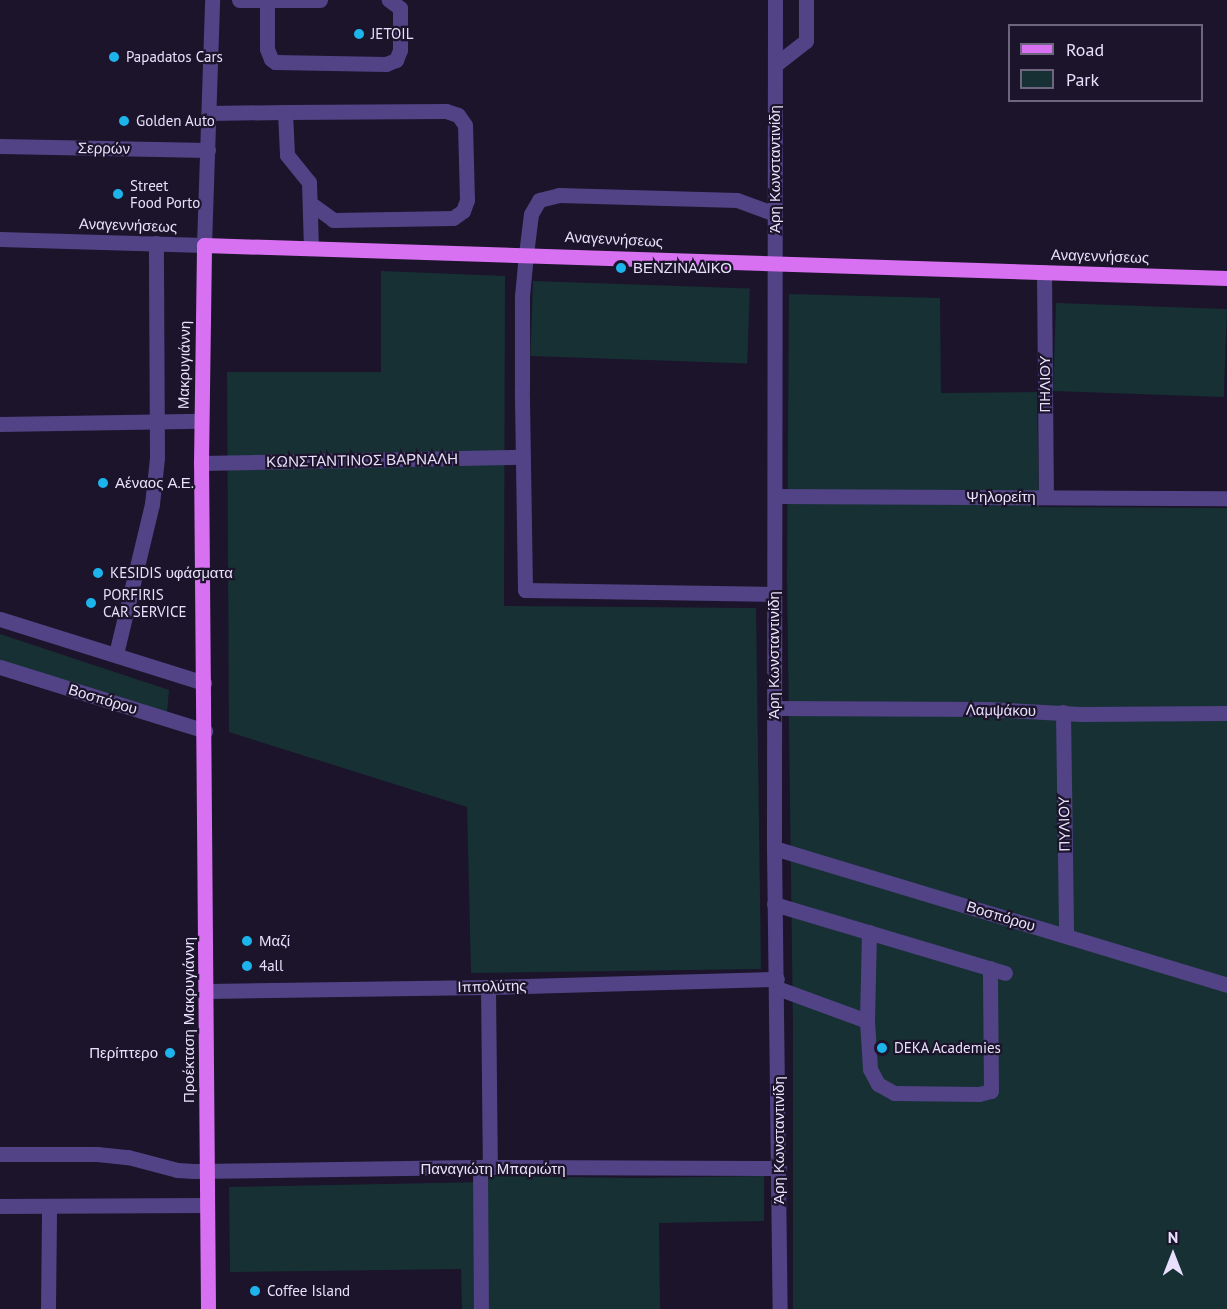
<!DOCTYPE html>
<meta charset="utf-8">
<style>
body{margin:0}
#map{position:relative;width:1227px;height:1309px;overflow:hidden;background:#1b142a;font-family:"PT Sans",sans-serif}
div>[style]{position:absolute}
.green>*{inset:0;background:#173034;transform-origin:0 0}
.minor>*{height:15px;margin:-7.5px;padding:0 7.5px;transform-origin:7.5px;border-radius:7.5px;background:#514385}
.major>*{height:15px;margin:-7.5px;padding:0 7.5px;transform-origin:7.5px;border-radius:7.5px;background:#d870f2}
.dots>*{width:16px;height:16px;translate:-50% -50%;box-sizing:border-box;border:3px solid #1b142a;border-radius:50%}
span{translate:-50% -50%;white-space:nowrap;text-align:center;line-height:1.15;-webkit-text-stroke:4.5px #1b142a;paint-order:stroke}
.poi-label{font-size:15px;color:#e8e0fc}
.left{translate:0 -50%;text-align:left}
.right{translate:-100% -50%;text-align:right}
.street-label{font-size:15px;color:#e8e0fc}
.legend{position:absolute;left:1008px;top:24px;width:195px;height:78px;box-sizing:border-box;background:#1b142a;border:2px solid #6d667e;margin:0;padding:8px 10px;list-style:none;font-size:18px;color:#e8e0fc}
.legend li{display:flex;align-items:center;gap:12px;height:30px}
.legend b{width:30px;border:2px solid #6d667e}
.north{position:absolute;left:1143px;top:1225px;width:60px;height:60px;-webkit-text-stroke:4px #1b142a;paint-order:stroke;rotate:0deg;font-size:16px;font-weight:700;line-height:24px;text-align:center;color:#e8e0fc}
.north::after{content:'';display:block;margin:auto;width:21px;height:27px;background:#e8e0fc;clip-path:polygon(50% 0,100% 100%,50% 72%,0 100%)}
</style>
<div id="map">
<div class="green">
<i style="clip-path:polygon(381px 271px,505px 276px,504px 606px,756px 608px,761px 969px,471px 973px,467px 807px,229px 732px,227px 372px,381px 372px)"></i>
<i style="left:533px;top:281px;width:217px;height:75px;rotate:2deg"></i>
<i style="clip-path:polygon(789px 294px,940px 298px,941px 393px,1037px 392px,1039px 507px,1227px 508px,1227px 1309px,793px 1309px,793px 1028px,787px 578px)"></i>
<i style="left:1056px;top:303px;width:171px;height:88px;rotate:2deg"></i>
<i style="clip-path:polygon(0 634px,169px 690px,167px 713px,0 660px)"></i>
<i style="clip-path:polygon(488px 1176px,640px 1178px,764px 1176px,764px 1221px,659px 1223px,660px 1309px,462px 1309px,461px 1269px,230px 1272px,229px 1187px,488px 1182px)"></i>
</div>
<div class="minor">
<i style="left:239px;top:0;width:81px"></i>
<i style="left:267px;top:0;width:49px;rotate:90deg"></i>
<i style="left:267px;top:49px;width:11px;rotate:68deg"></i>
<i style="left:271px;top:59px;width:5px;rotate:37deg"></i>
<i style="left:275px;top:62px;width:111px;rotate:1deg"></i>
<i style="left:386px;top:64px;width:11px;rotate:-22deg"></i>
<i style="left:396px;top:60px;width:11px;rotate:-68deg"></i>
<i style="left:400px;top:50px;width:42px;rotate:-90deg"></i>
<i style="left:400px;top:8px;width:14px;rotate:-144deg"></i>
<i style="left:775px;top:0;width:848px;rotate:90.07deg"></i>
<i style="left:774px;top:848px;width:461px;rotate:89.3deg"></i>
<i style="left:775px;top:65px;width:39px;rotate:-38deg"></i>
<i style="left:806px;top:41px;width:41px;rotate:-90deg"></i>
<i style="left:209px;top:113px;width:76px;rotate:-0.8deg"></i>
<i style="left:0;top:146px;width:208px;rotate:1.1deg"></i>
<i style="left:310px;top:203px;width:29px;rotate:36deg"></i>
<i style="left:333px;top:220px;width:120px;rotate:-1deg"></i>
<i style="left:453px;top:218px;width:12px;rotate:-35deg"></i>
<i style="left:463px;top:211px;width:12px;rotate:-70deg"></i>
<i style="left:467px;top:200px;width:75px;rotate:-91.5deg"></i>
<i style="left:465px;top:125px;width:12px;rotate:-125deg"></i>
<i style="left:458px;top:115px;width:13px;rotate:-162deg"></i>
<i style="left:446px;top:111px;width:161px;rotate:179.6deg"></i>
<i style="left:285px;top:112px;width:43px;rotate:87.3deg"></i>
<i style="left:287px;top:155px;width:35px;rotate:51deg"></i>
<i style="left:309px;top:182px;width:66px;rotate:88.3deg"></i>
<i style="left:0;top:239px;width:204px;rotate:1.7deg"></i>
<i style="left:204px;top:245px;width:245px;rotate:-88.1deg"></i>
<i style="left:1044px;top:272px;width:225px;rotate:89.5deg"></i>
<i style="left:0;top:424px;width:201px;rotate:-0.9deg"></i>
<i style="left:201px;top:463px;width:322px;rotate:-1.1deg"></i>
<i style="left:775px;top:496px;width:452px;rotate:0.3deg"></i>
<i style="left:774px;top:594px;width:249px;rotate:-179.1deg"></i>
<i style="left:525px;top:590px;width:201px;rotate:-90.9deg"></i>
<i style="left:522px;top:389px;width:93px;rotate:-90deg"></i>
<i style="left:522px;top:296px;width:42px;rotate:-84.6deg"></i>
<i style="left:526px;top:254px;width:40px;rotate:-82.9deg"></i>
<i style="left:531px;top:214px;width:16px;rotate:-60deg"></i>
<i style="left:539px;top:200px;width:21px;rotate:-14deg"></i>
<i style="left:559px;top:195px;width:178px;rotate:1.6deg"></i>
<i style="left:737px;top:200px;width:40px;rotate:20.2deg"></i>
<i style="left:0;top:619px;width:214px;rotate:17.4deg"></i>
<i style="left:116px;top:654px;width:154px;rotate:-76.5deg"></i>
<i style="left:152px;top:504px;width:46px;rotate:-83.8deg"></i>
<i style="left:157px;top:458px;width:215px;rotate:-90.3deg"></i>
<i style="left:0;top:667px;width:215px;rotate:17.3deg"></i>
<i style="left:774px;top:708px;width:214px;rotate:0.3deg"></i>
<i style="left:988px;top:709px;width:93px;rotate:3.1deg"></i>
<i style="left:1081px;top:714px;width:146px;rotate:-0.4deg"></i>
<i style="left:1063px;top:712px;width:224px;rotate:89.2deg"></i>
<i style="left:774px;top:848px;width:473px;rotate:16.8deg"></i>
<i style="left:774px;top:904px;width:241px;rotate:16.6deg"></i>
<i style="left:869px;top:932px;width:89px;rotate:91.3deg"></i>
<i style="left:867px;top:1021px;width:48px;rotate:86.4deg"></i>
<i style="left:870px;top:1069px;width:17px;rotate:62deg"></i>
<i style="left:878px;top:1084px;width:18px;rotate:29deg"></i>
<i style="left:894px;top:1093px;width:85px;rotate:0.7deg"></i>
<i style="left:979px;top:1094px;width:12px;rotate:-14deg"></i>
<i style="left:991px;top:1091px;width:123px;rotate:-90.5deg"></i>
<i style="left:488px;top:987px;width:180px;rotate:89.4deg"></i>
<i style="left:777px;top:988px;width:96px;rotate:20.1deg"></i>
<i style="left:207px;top:991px;width:281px;rotate:-0.8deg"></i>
<i style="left:488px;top:987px;width:289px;rotate:-1.6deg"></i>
<i style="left:0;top:1154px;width:97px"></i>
<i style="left:97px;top:1154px;width:31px;rotate:6deg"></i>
<i style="left:128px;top:1157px;width:51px;rotate:14.9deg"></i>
<i style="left:177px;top:1170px;width:17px;rotate:3deg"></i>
<i style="left:194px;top:1171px;width:296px;rotate:-0.8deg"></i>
<i style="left:490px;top:1167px;width:289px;rotate:0.2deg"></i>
<i style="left:480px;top:1169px;width:140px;rotate:89.6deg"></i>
<i style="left:0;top:1206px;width:207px;rotate:-0.3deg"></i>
<i style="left:48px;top:1309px;width:103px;rotate:-89.4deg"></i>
</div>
<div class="major">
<i style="left:208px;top:1309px;width:846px;rotate:-90.47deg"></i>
<i style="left:201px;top:463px;width:218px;rotate:-89.2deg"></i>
<i style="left:204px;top:245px;width:1024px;rotate:1.85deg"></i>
</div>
<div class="dots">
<i style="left:359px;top:34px;background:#1db3eb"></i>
<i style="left:114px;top:57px;background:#1db3eb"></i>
<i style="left:124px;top:121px;background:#1db3eb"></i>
<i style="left:118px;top:194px;background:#1db3eb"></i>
<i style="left:621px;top:268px;background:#1db3eb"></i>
<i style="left:103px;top:483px;background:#1db3eb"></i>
<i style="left:98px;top:573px;background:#1db3eb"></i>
<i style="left:91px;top:603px;background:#1db3eb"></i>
<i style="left:247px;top:941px;background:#1db3eb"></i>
<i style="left:247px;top:966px;background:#1db3eb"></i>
<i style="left:882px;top:1048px;background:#1db3eb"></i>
<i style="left:170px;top:1053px;background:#1db3eb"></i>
<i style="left:255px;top:1291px;background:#1db3eb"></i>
</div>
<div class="poi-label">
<span class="left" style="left:371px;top:34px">JETOIL</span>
<span class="left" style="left:126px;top:57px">Papadatos Cars</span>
<span class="left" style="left:136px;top:121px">Golden Auto</span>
<span class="left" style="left:130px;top:194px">Street<br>Food Porto</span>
<span class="left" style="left:633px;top:268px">ΒΕΝΖΙΝΑΔΙΚΟ</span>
<span class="left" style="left:115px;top:483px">Αέναος Α.Ε.</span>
<span class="left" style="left:110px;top:573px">KESIDIS υφάσματα</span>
<span class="left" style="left:103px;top:603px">PORFIRIS<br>CAR SERVICE</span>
<span class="left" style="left:259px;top:941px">Μαζί</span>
<span class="left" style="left:259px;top:966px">4all</span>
<span class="left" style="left:894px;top:1048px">DEKA Academies</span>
<span class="right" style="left:158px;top:1053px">Περίπτερο</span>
<span class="left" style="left:267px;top:1291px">Coffee Island</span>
</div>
<div class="street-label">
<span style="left:104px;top:148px;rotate:1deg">Σερρών</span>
<span style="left:775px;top:169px;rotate:-90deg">Άρη Κωνσταντινίδη</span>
<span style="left:128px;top:225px;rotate:2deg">Αναγεννήσεως</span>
<span style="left:614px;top:239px;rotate:3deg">Αναγεννήσεως</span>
<span style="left:1100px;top:256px;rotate:2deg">Αναγεννήσεως</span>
<span style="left:184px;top:365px;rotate:-89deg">Μακρυγιάννη</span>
<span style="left:1045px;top:384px;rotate:-90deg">ΠΗΛΙΟΥ</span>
<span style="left:362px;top:460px;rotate:-1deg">ΚΩΝΣΤΑΝΤΙΝΟΣ ΒΑΡΝΑΛΗ</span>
<span style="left:1001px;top:497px">Ψηλορείτη</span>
<span style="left:774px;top:655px;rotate:-90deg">Άρη Κωνσταντινίδη</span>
<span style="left:103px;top:699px;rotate:17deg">Βοσπόρου</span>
<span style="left:1001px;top:710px;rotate:1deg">Λαμψάκου</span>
<span style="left:1064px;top:824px;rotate:-91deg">ΠΥΛΙΟΥ</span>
<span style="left:1001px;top:916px;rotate:17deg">Βοσπόρου</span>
<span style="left:492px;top:986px;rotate:-1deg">Ιππολύτης</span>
<span style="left:189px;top:1020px;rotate:-90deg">Προέκταση Μακρυγιάννη</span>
<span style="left:779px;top:1140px;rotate:-90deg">Άρη Κωνσταντινίδη</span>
<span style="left:493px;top:1169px">Παναγιώτη Μπαριώτη</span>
</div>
<ul class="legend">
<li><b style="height:8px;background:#d870f2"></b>Road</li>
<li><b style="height:16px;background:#173034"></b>Park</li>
</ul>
<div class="north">N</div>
</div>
